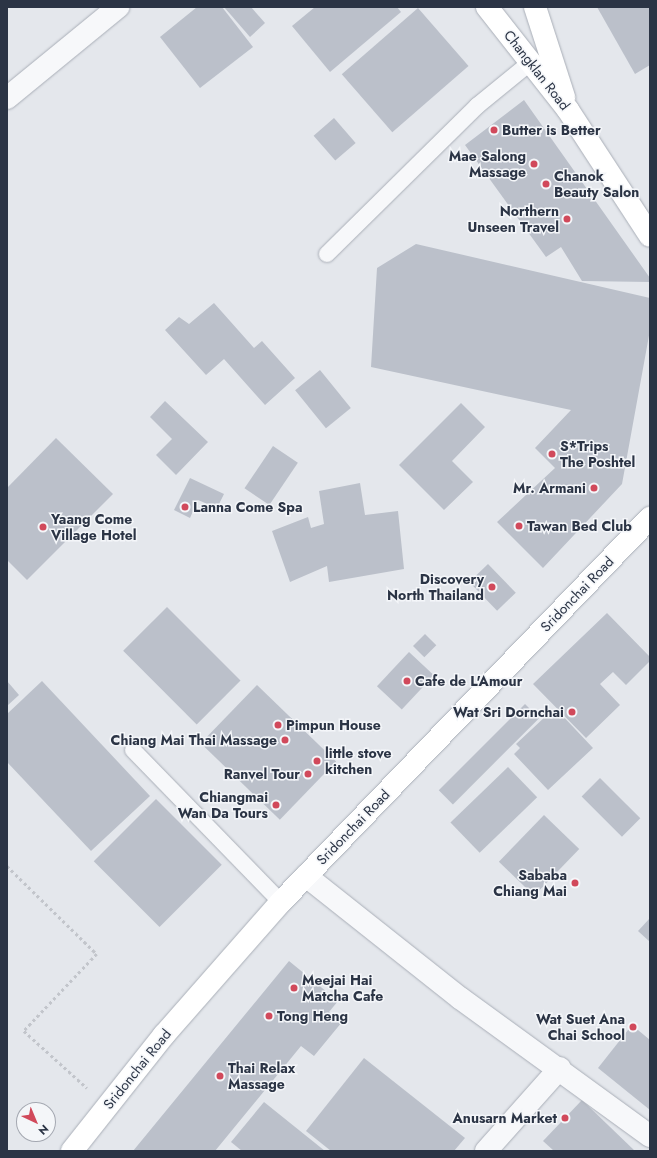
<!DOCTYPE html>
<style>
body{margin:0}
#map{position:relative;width:657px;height:1158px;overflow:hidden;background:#e4e7ec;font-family:Jost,sans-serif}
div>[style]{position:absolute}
.building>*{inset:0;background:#bbc0ca;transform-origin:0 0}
.path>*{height:2.5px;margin-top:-1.25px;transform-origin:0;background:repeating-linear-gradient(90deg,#c2c5cb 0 3px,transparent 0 6px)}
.roads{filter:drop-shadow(0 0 1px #a9aeb7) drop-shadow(0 0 1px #a9aeb7)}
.lane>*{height:16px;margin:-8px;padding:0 8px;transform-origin:8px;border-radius:8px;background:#f7f8fa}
.street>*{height:22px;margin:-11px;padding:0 11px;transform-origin:11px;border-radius:11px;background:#f7f8fa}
.secondary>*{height:22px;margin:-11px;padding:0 11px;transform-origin:11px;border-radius:11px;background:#fff}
.dots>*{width:11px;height:11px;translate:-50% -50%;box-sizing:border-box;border:2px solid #f4f6f9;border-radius:50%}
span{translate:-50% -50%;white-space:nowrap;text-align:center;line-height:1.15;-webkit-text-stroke:3px #f4f6f9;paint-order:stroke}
.street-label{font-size:14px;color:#2b3445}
.poi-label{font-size:14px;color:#2b3445;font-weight:700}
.left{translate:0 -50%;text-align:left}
.right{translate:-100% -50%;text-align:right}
.frame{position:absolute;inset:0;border:8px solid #2b3445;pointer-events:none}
.north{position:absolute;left:16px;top:1102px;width:40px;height:40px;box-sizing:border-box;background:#f4f6f9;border:1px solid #a4a8b1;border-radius:50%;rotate:136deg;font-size:11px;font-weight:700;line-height:16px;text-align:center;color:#2b3445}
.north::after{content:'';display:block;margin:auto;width:14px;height:18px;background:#d1495b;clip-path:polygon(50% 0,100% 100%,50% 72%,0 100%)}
</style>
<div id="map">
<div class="building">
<i style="clip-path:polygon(197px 7px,222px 7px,253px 47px,200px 88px,160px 37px)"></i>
<i style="clip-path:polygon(224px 7px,251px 7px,265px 23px,250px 37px)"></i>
<i style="clip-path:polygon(315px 7px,397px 7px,401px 12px,330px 72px,292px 26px)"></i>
<i style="clip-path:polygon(597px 7px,650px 7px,650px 65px,635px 74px)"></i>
<i style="left:418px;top:8px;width:77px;height:101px;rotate:49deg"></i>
<i style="clip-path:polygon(524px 100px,650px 278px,650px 282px,582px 281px,561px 247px,546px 257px,465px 145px)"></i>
<i style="left:334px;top:118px;width:33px;height:27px;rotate:49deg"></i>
<i style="clip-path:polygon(416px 244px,650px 298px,650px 330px,622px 484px,543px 568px,497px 522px,555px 468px,535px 448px,571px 410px,371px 367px,377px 268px)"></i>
<i style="clip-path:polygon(214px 303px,254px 348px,262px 341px,295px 378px,265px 405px,224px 359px,206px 375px,165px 330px,179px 317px,189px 324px)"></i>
<i style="left:320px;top:370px;width:49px;height:32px;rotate:51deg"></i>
<i style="clip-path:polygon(165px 401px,208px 442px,176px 475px,156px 455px,172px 439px,150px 417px)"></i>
<i style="clip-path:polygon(461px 403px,485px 427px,452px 461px,473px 482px,444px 510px,399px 465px)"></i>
<i style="clip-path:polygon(56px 438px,113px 494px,27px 580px,7px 560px,7px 488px)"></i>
<i style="left:273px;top:446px;width:30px;height:51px;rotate:34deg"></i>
<i style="clip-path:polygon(190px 478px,224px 494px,217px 508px,198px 500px,190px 518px,174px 510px)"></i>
<i style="clip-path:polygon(360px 483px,365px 515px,398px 511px,404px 569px,329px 582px,327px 566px,290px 582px,272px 531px,308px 517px,311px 528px,324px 524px,319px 491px)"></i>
<i style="left:488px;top:564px;width:40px;height:26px;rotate:46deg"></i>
<i style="left:167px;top:607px;width:104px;height:62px;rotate:45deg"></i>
<i style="clip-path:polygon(607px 613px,650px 657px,650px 661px,626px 685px,613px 672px,600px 684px,620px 705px,586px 738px,533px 684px)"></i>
<i style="left:425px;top:634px;width:16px;height:17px;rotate:45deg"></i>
<i style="left:409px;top:652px;width:34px;height:47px;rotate:43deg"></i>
<i style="clip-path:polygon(7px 681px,19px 695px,7px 706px)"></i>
<i style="clip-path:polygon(42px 681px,150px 796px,91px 851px,7px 762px,7px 714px)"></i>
<i style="left:257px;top:685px;width:110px;height:81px;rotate:44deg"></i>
<i style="left:525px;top:704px;width:20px;height:122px;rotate:45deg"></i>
<i style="clip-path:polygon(559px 712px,593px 748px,548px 790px,514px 754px,520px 748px,516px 744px,547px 715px,551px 719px)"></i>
<i style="left:508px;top:767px;width:42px;height:80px;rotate:46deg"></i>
<i style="left:600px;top:778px;width:57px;height:26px;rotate:45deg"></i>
<i style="left:156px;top:799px;width:93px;height:88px;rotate:45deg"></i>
<i style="left:544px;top:815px;width:49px;height:65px;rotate:44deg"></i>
<i style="clip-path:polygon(650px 918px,650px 942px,638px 931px)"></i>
<i style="clip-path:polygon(289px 961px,338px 1001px,329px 1012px,342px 1022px,314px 1056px,301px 1046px,215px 1151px,133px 1151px)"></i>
<i style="clip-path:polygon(632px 1025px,650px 1040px,650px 1110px,598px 1068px)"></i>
<i style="clip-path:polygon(364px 1058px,465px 1138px,454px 1151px,331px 1151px,306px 1131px)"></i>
<i style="clip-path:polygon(582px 1100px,635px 1151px,554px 1151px,543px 1141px)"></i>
<i style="clip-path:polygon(264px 1102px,325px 1151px,242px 1151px,231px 1142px)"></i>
</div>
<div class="path">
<i style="left:7px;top:866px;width:126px;rotate:44.4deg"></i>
<i style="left:97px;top:954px;width:106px;rotate:133.5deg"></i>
<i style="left:24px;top:1031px;width:85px;rotate:42.1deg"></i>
</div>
<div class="roads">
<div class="lane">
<i style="left:327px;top:254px;width:211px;rotate:-44.6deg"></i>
<i style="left:477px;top:106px;width:70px;rotate:-39.2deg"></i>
<i style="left:133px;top:750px;width:212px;rotate:45.8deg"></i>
</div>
<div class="street">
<i style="left:7px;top:98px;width:144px;rotate:-39.3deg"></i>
<i style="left:306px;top:876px;width:196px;rotate:38.4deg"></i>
<i style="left:460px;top:998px;width:235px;rotate:36deg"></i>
<i style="left:486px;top:1151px;width:111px;rotate:-48.3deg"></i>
</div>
<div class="secondary">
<i style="left:487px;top:7px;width:131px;rotate:51.8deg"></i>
<i style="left:568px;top:110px;width:150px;rotate:56.9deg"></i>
<i style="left:535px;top:7px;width:95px;rotate:72.1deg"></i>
<i style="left:72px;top:1151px;width:148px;rotate:-51.6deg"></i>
<i style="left:164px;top:1035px;width:177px;rotate:-48.7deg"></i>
<i style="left:281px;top:902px;width:533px;rotate:-46.14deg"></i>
</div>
</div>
<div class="dots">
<i style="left:494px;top:130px;background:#d1495b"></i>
<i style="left:534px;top:164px;background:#d1495b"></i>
<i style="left:546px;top:184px;background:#d1495b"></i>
<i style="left:567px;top:219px;background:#d1495b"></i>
<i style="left:552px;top:454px;background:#d1495b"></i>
<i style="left:594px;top:488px;background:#d1495b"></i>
<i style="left:185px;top:507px;background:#d1495b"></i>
<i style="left:519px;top:526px;background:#d1495b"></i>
<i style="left:43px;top:527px;background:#d1495b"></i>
<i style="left:492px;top:587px;background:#d1495b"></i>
<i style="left:407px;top:681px;background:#d1495b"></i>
<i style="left:572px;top:712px;background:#d1495b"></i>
<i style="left:278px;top:725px;background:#d1495b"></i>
<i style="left:285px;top:740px;background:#d1495b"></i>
<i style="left:317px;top:761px;background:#d1495b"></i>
<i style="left:308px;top:774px;background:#d1495b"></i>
<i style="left:276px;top:805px;background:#d1495b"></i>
<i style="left:575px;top:883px;background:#d1495b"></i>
<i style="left:294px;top:988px;background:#d1495b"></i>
<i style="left:269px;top:1016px;background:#d1495b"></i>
<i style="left:633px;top:1027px;background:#d1495b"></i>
<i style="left:220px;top:1076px;background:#d1495b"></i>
<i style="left:565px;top:1118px;background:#d1495b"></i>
</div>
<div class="street-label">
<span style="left:537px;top:70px;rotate:52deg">Changklan Road</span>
<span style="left:577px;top:594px;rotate:-46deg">Sridonchai Road</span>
<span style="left:353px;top:827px;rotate:-46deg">Sridonchai Road</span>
<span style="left:137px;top:1069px;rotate:-51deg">Sridonchai Road</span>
</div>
<div class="poi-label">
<span class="left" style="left:502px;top:130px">Butter is Better</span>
<span class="right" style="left:526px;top:164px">Mae Salong<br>Massage</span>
<span class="left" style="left:554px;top:184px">Chanok<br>Beauty Salon</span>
<span class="right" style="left:559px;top:219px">Northern<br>Unseen Travel</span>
<span class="left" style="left:560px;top:454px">S*Trips<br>The Poshtel</span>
<span class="right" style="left:586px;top:488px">Mr. Armani</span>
<span class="left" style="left:193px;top:507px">Lanna Come Spa</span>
<span class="left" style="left:51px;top:527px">Yaang Come<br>Village Hotel</span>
<span class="left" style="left:527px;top:526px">Tawan Bed Club</span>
<span class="right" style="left:484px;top:587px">Discovery<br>North Thailand</span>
<span class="left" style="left:415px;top:681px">Cafe de L'Amour</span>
<span class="right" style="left:564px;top:712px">Wat Sri Dornchai</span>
<span class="left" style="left:286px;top:725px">Pimpun House</span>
<span class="right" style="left:277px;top:740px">Chiang Mai Thai Massage</span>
<span class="left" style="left:325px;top:761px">little stove<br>kitchen</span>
<span class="right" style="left:300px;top:774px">Ranvel Tour</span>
<span class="right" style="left:268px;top:805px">Chiangmai<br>Wan Da Tours</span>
<span class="right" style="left:567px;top:883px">Sababa<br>Chiang Mai</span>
<span class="left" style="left:302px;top:988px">Meejai Hai<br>Matcha Cafe</span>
<span class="left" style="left:277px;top:1016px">Tong Heng</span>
<span class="right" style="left:625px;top:1027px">Wat Suet Ana<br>Chai School</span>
<span class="left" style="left:228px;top:1076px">Thai Relax<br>Massage</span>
<span class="right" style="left:557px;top:1118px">Anusarn Market</span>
</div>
<div class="frame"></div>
<div class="north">N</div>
</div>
